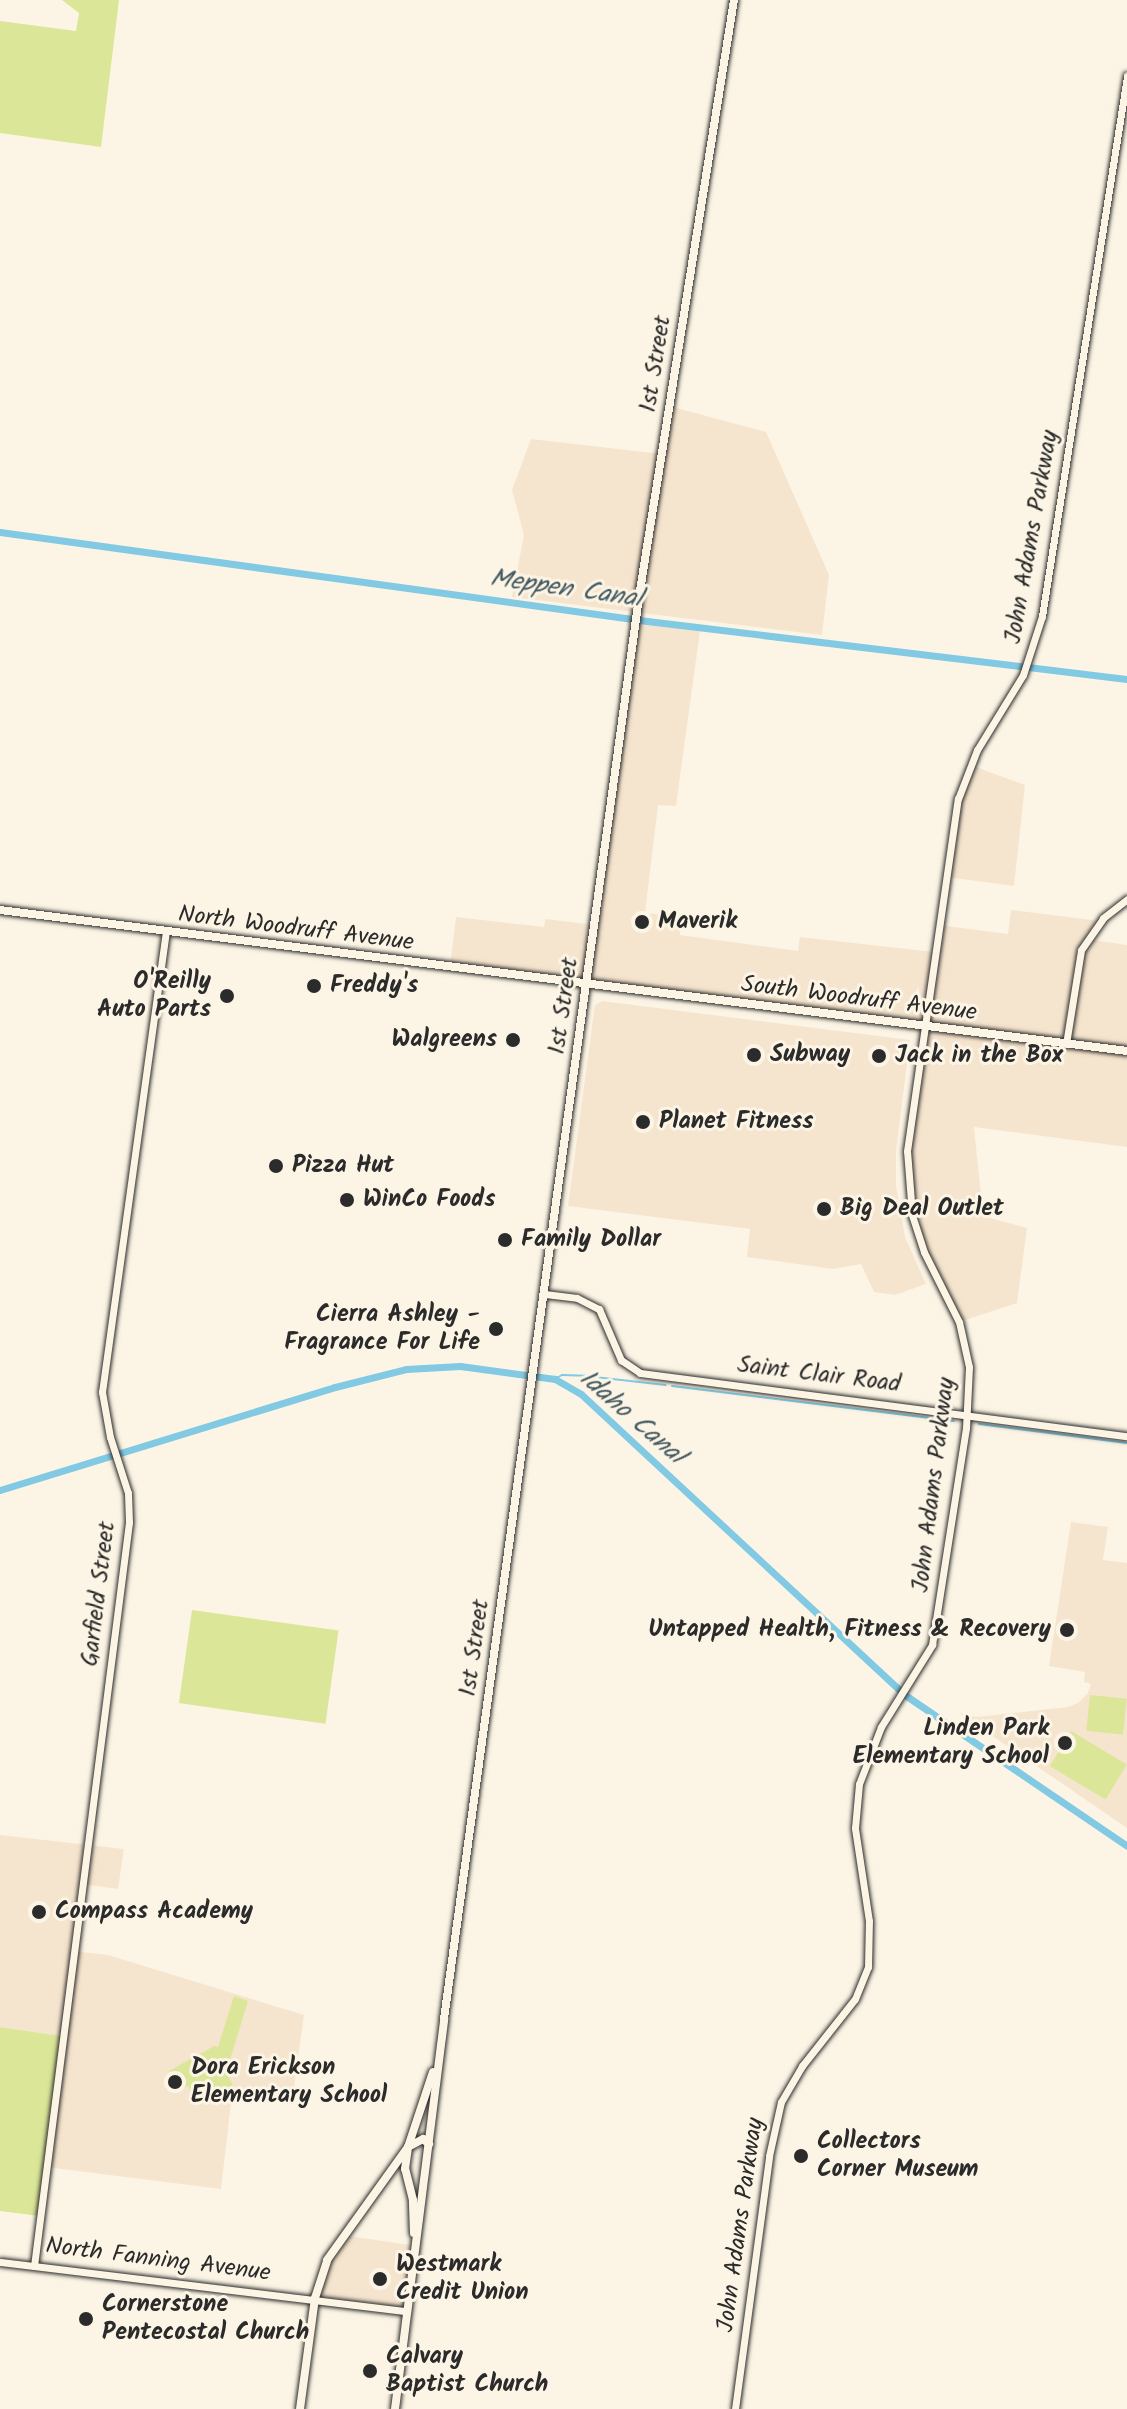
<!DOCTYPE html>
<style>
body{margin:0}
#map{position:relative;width:1127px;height:2409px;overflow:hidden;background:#fcf5e5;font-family:Kalam,sans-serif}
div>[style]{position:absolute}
.built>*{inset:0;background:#f6e5ce}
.green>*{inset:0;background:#dbe698;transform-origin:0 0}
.stream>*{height:2px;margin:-1px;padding:0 1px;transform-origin:1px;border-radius:1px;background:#82c9e3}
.canal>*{height:7px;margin:-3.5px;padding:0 3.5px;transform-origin:3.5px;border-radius:3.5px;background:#82c9e3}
.roads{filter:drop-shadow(0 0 2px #2b2b2b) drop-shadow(0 0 2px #2b2b2b)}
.minor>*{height:7px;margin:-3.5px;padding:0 3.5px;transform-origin:3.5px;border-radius:3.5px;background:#fcf5e5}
.major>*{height:8px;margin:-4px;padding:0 4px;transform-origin:4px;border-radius:4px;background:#fcf5e5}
.dots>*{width:22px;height:22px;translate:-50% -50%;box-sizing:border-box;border:4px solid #fcf5e5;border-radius:50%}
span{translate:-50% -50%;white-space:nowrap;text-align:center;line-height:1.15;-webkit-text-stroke:6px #fcf5e5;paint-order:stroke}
.street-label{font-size:24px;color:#2b2b2b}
.poi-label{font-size:24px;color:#2b2b2b;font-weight:700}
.left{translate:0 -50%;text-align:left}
.right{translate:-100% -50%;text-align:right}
.water-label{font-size:26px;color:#455a62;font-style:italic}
</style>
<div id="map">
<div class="built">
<i style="clip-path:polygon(669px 406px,766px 432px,829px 575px,822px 635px,512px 597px,524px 535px,512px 490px,531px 439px,661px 454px)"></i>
<i style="clip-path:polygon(636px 623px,700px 631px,676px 806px,658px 805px,645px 913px,682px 917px,680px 935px,798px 951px,800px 937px,934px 952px,939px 925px,1008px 934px,1011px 910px,1100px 921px,1087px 939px,1127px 945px,1127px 1147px,974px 1127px,983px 1216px,1027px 1228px,1017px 1303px,959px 1322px,912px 1214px,907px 1151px,924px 1028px,450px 968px,456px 917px,544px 927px,545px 919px,595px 925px)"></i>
<i style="clip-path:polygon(970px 765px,1025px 785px,1014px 886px,947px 877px,958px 799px)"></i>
<i style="clip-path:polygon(602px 1001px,910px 1040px,896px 1151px,896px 1186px,905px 1237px,926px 1284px,895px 1295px,874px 1292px,861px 1264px,833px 1269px,747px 1257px,750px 1229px,568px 1206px,595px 1005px)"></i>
<i style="clip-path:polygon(1071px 1522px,1108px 1527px,1103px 1560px,1127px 1563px,1127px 1828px,959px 1713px,977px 1717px,1068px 1707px,1078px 1703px,1088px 1693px,1091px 1684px,1084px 1682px,1085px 1672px,1049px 1666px)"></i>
<i style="clip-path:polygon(0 1835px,124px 1849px,118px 1889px,83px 1884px,73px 1951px,108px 1955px,304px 2015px,292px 2102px,232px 2095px,221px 2189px,46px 2167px,61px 2036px,0 2027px)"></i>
<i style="clip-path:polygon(342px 2235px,417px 2246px,407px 2311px,315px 2298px,321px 2278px)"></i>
</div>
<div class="green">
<i style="clip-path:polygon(62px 0,119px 0,101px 147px,0 133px,0 21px,76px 31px,79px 13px)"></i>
<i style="left:192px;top:1610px;width:148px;height:94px;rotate:8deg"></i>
<i style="left:1090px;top:1695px;width:37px;height:36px;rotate:6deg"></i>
<i style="left:1071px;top:1731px;width:65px;height:41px;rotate:31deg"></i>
<i style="clip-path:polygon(234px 1996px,248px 2001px,226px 2073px,233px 2085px,198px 2104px,188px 2086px,179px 2090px,169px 2071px,214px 2046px,218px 2047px)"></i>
<i style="clip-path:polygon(0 2027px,61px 2036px,40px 2216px,0 2211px)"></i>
</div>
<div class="stream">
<i style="left:555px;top:1379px;width:8px;rotate:-30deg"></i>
<i style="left:562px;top:1375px;width:24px;rotate:2deg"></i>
<i style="left:586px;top:1376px;width:80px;rotate:6.5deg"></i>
<i style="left:672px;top:1386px;width:284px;rotate:7.1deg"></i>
<i style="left:979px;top:1424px;width:149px;rotate:7.3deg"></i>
</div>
<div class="canal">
<i style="left:0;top:532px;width:653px;rotate:7.83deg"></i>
<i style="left:647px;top:621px;width:483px;rotate:6.9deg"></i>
<i style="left:0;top:1490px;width:350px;rotate:-17.1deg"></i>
<i style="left:335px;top:1387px;width:73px;rotate:-14.2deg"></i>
<i style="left:406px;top:1369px;width:54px;rotate:-3.2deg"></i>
<i style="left:460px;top:1366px;width:96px;rotate:7.8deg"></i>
<i style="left:555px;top:1379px;width:30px;rotate:30deg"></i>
<i style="left:581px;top:1394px;width:442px;rotate:42.9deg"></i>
<i style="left:905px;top:1695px;width:268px;rotate:34.2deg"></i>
</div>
<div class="roads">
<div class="minor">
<i style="left:1066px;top:1044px;width:95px;rotate:-80.9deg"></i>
<i style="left:1081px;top:950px;width:39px;rotate:-55deg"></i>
<i style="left:1103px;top:918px;width:31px;rotate:-38deg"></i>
<i style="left:545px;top:1294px;width:32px;rotate:7deg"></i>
<i style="left:577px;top:1298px;width:25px;rotate:27deg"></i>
<i style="left:599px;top:1309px;width:56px;rotate:66.7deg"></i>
<i style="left:621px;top:1360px;width:23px;rotate:34deg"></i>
<i style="left:640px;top:1373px;width:491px;rotate:7.4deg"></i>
<i style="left:0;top:2262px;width:410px;rotate:6.9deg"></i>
<i style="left:34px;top:2266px;width:750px;rotate:-82.72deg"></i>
<i style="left:129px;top:1522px;width:29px;rotate:-92deg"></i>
<i style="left:128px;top:1493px;width:59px;rotate:-107.8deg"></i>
<i style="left:110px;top:1437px;width:46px;rotate:-100.1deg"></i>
<i style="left:102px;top:1392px;width:464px;rotate:-82.1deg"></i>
<i style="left:735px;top:2409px;width:255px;rotate:-82.3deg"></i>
<i style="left:769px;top:2156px;width:55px;rotate:-77.5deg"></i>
<i style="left:781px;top:2102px;width:42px;rotate:-59.7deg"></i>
<i style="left:802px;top:2066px;width:85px;rotate:-51.7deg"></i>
<i style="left:855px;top:1999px;width:35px;rotate:-68deg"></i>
<i style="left:868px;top:1967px;width:46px;rotate:-88.8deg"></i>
<i style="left:869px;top:1921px;width:94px;rotate:-98.6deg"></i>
<i style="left:855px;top:1828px;width:44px;rotate:-84.8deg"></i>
<i style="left:859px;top:1784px;width:61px;rotate:-68.9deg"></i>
<i style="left:881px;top:1727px;width:97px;rotate:-58.1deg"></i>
<i style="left:932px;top:1645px;width:220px;rotate:-81.1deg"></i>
<i style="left:966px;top:1428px;width:61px;rotate:-87.2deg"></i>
<i style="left:969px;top:1367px;width:46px;rotate:-102.5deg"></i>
<i style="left:959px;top:1322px;width:78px;rotate:-116.6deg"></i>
<i style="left:924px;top:1252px;width:40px;rotate:-108deg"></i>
<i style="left:912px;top:1214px;width:63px;rotate:-94.5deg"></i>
<i style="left:907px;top:1151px;width:356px;rotate:-81.8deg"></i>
<i style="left:958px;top:799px;width:53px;rotate:-68.8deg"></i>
<i style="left:977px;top:750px;width:88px;rotate:-58.5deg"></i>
<i style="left:1023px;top:675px;width:62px;rotate:-72.1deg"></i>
<i style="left:1042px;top:616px;width:547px;rotate:-81.05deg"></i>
</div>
<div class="major">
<i style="left:0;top:910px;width:1136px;rotate:7.13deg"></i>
<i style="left:414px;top:2233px;width:33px;rotate:-92deg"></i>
<i style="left:413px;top:2200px;width:32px;rotate:-104deg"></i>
<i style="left:405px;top:2169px;width:22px;rotate:-82deg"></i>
<i style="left:408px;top:2147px;width:79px;rotate:-71.6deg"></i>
<i style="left:300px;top:2409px;width:112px;rotate:-82.3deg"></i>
<i style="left:315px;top:2298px;width:40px;rotate:-72deg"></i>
<i style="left:327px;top:2260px;width:139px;rotate:-54.4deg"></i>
<i style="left:408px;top:2147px;width:17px;rotate:-28deg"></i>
<i style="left:423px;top:2139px;width:8px;rotate:40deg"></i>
<i style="left:395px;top:2409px;width:393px;rotate:-82.8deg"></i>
<i style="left:444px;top:2019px;width:1435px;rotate:-82.19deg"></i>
<i style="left:639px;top:597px;width:605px;rotate:-80.96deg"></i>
</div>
</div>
<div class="dots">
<i style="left:642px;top:922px;background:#2b2b2b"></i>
<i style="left:314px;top:986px;background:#2b2b2b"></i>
<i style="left:227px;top:996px;background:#2b2b2b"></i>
<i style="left:513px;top:1040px;background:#2b2b2b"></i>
<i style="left:754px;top:1055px;background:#2b2b2b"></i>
<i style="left:879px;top:1056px;background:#2b2b2b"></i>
<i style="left:643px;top:1122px;background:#2b2b2b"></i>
<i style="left:276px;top:1166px;background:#2b2b2b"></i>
<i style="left:347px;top:1200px;background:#2b2b2b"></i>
<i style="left:824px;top:1209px;background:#2b2b2b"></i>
<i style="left:505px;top:1240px;background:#2b2b2b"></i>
<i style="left:496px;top:1329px;background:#2b2b2b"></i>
<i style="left:1067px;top:1630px;background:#2b2b2b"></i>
<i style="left:1065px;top:1743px;background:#2b2b2b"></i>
<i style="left:39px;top:1912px;background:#2b2b2b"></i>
<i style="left:175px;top:2082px;background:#2b2b2b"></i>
<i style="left:801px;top:2156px;background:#2b2b2b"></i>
<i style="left:380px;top:2279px;background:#2b2b2b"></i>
<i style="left:86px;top:2319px;background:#2b2b2b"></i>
<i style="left:370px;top:2371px;background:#2b2b2b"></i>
</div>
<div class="street-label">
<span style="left:656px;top:364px;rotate:-81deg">1st Street</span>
<span style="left:1032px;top:537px;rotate:-80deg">John Adams Parkway</span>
<span style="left:296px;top:929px;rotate:7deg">North Woodruff Avenue</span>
<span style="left:859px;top:999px;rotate:7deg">South Woodruff Avenue</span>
<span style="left:564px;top:1006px;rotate:-82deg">1st Street</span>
<span style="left:819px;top:1375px;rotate:7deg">Saint Clair Road</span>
<span style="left:934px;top:1485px;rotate:-83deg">John Adams Parkway</span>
<span style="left:99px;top:1594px;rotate:-83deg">Garfield Street</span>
<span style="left:475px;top:1648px;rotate:-82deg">1st Street</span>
<span style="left:741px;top:2225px;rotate:-82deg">John Adams Parkway</span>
<span style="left:158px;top:2260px;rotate:7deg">North Fanning Avenue</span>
</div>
<div class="poi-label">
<span class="left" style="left:658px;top:922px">Maverik</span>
<span class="right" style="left:211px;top:996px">O'Reilly<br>Auto Parts</span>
<span class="left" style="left:330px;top:986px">Freddy's</span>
<span class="right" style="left:497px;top:1040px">Walgreens</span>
<span class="left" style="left:770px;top:1055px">Subway</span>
<span class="left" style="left:895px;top:1056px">Jack in the Box</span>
<span class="left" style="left:659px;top:1122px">Planet Fitness</span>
<span class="left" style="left:292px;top:1166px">Pizza Hut</span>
<span class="left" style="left:363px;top:1200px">WinCo Foods</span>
<span class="left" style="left:840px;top:1209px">Big Deal Outlet</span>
<span class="left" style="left:521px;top:1240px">Family Dollar</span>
<span class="right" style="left:480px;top:1329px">Cierra Ashley -<br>Fragrance For Life</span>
<span class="right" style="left:1051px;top:1630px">Untapped Health, Fitness &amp; Recovery</span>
<span class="right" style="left:1049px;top:1743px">Linden Park<br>Elementary School</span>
<span class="left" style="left:55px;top:1912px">Compass Academy</span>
<span class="left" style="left:191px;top:2082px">Dora Erickson<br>Elementary School</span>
<span class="left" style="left:817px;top:2156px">Collectors<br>Corner Museum</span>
<span class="left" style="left:396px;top:2279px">Westmark<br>Credit Union</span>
<span class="left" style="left:102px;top:2319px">Cornerstone<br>Pentecostal Church</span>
<span class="left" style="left:386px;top:2371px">Calvary<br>Baptist Church</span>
</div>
<div class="water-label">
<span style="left:566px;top:590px;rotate:8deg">Meppen Canal</span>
<span style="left:631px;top:1418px;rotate:41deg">Idaho Canal</span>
</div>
</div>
